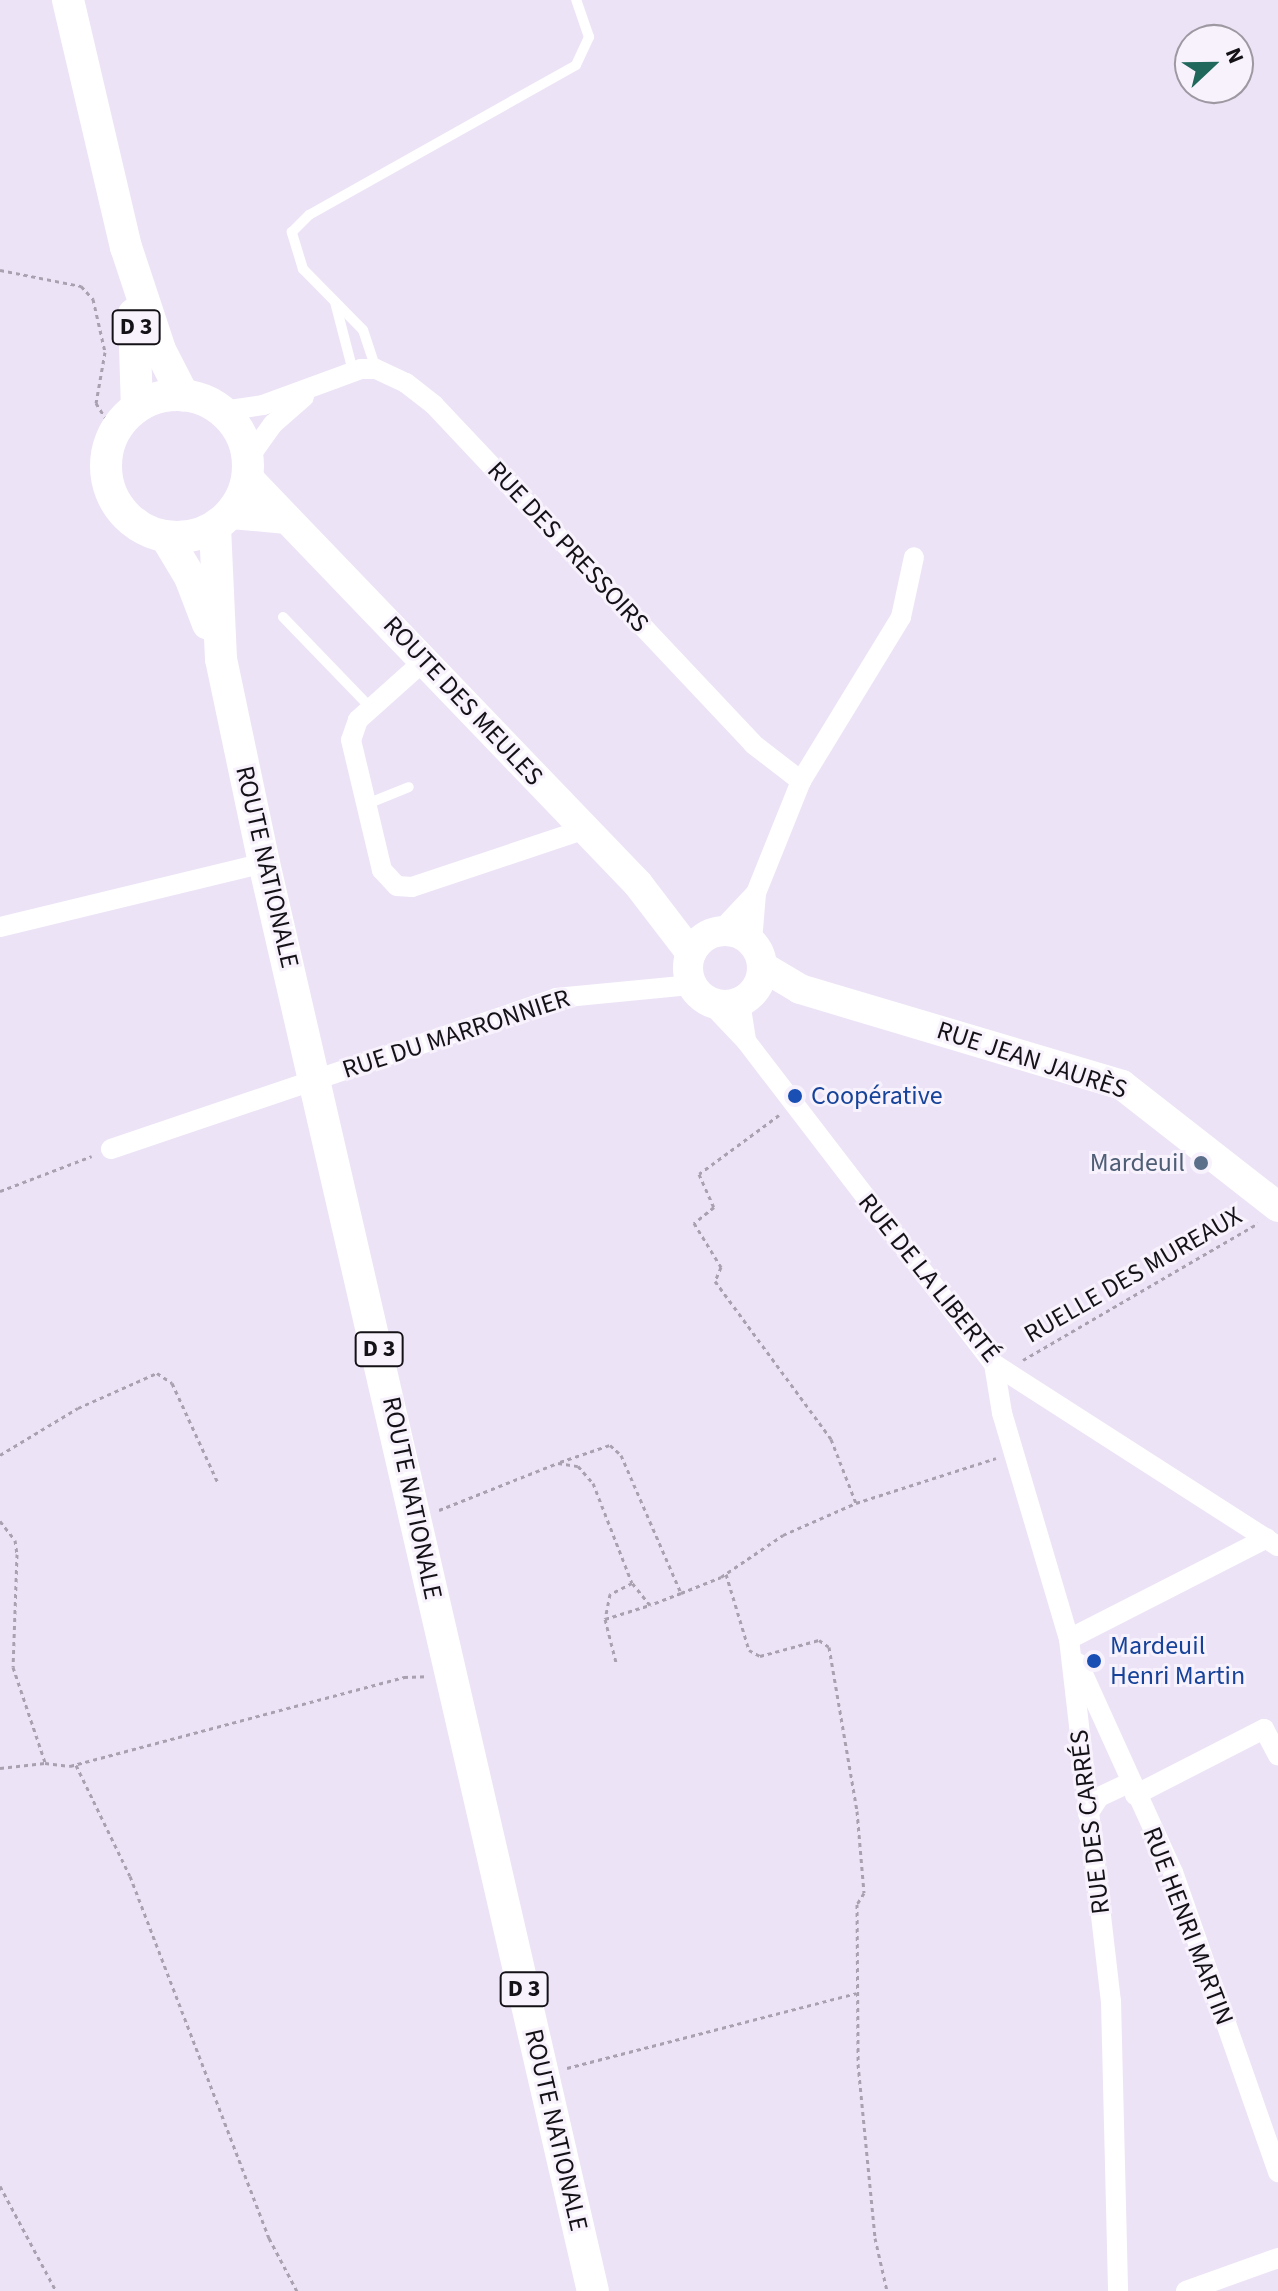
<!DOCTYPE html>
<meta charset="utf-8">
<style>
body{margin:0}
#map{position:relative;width:1278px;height:2291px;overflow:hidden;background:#ede3f6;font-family:"Source Sans 3",sans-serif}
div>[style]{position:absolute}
.path>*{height:3px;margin-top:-1.5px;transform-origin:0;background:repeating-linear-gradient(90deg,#a9a1b0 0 4px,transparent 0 8px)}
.lane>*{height:10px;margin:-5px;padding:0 5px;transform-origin:5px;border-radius:5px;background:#fff}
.street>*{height:20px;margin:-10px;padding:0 10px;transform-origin:10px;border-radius:10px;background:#fff}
.secondary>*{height:30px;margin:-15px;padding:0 15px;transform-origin:15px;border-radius:15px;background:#fff}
.secondary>.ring{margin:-15px;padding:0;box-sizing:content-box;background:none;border:30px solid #fff;border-radius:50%}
.primary>*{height:32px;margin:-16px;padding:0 16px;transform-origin:16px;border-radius:16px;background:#fff}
.primary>.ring{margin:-16px;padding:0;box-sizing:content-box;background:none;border:32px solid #fff;border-radius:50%}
.dots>*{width:22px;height:22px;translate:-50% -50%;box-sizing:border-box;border:4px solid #f8f2fd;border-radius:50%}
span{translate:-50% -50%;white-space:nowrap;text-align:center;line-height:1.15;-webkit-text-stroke:6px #f8f2fd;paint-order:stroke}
.shield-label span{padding:2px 6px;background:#f8f2fd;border:2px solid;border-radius:6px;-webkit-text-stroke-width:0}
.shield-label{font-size:24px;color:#141117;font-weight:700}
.street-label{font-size:26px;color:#141117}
.transit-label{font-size:26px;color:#164399}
.left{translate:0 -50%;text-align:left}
.service-label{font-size:26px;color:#4e5e75}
.right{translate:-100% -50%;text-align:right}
.north{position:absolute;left:1174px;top:24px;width:80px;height:80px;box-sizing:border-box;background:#f8f2fd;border:2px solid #9d98a1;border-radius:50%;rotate:68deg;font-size:22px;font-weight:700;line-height:32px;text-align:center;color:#141117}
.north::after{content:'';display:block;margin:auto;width:28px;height:36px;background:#20675c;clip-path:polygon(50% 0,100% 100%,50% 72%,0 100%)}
</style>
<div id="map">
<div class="path">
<i style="left:0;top:270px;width:83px;rotate:11.2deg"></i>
<i style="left:81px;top:286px;width:18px;rotate:47deg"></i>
<i style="left:93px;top:299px;width:54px;rotate:77.2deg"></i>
<i style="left:105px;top:352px;width:52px;rotate:100deg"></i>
<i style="left:96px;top:403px;width:34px;rotate:58deg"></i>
<i style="left:779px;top:1115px;width:99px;rotate:143.6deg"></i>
<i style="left:699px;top:1174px;width:36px;rotate:66deg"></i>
<i style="left:714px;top:1207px;width:26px;rotate:141deg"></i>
<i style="left:694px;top:1223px;width:52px;rotate:58.5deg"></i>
<i style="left:721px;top:1267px;width:15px;rotate:113deg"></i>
<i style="left:715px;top:1281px;width:196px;rotate:53.7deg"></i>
<i style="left:831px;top:1439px;width:69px;rotate:68.7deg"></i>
<i style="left:0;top:1191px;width:98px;rotate:-20.8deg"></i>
<i style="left:1023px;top:1360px;width:272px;rotate:-30.2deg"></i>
<i style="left:0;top:1455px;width:91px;rotate:-31.1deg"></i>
<i style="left:78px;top:1408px;width:86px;rotate:-23.9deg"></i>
<i style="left:157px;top:1373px;width:18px;rotate:34deg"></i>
<i style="left:172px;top:1383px;width:110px;rotate:65.3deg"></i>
<i style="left:560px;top:1462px;width:53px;rotate:-18.8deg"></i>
<i style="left:610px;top:1445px;width:15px;rotate:42deg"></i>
<i style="left:621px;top:1455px;width:150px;rotate:66.5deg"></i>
<i style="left:681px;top:1593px;width:33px;rotate:159deg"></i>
<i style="left:439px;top:1510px;width:128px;rotate:-21.6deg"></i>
<i style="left:558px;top:1463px;width:20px;rotate:9deg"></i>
<i style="left:578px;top:1466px;width:23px;rotate:49deg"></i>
<i style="left:593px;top:1483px;width:107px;rotate:68.7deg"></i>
<i style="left:632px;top:1583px;width:25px;rotate:153deg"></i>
<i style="left:610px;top:1594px;width:25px;rotate:101deg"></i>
<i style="left:605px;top:1619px;width:44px;rotate:75.7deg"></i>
<i style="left:0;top:1521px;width:24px;rotate:52deg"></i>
<i style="left:15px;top:1540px;width:14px;rotate:82deg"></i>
<i style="left:17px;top:1554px;width:113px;rotate:92deg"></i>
<i style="left:13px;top:1667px;width:100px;rotate:71.4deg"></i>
<i style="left:726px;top:1574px;width:79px;rotate:73.2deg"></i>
<i style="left:749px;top:1650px;width:13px;rotate:29deg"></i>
<i style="left:760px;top:1656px;width:61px;rotate:-15.2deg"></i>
<i style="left:819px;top:1640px;width:12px;rotate:35deg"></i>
<i style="left:829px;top:1647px;width:166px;rotate:80.3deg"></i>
<i style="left:857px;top:1811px;width:82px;rotate:85.1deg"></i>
<i style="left:864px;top:1893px;width:13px;rotate:122deg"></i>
<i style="left:857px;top:1904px;width:160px;rotate:89.6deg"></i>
<i style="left:858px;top:2064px;width:175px;rotate:84.4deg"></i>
<i style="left:875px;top:2238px;width:54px;rotate:77.2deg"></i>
<i style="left:681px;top:1593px;width:43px;rotate:-21.8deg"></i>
<i style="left:721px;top:1577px;width:75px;rotate:-34.1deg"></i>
<i style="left:783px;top:1535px;width:80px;rotate:-23.7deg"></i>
<i style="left:856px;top:1503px;width:147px;rotate:-17.8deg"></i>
<i style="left:605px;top:1619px;width:47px;rotate:-17.3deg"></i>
<i style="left:650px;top:1605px;width:28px;rotate:-129deg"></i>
<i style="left:76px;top:1765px;width:123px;rotate:64.1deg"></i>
<i style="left:130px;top:1876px;width:388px;rotate:69deg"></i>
<i style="left:269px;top:2238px;width:60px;rotate:62.2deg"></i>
<i style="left:0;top:1768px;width:45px;rotate:-6.3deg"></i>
<i style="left:45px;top:1763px;width:25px;rotate:7deg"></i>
<i style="left:70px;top:1766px;width:346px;rotate:-14.9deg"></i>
<i style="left:404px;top:1677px;width:23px;rotate:-2deg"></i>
<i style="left:567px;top:2068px;width:299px;rotate:-14.5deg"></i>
<i style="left:0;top:2186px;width:119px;rotate:61.9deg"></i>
</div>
<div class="lane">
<i style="left:335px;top:302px;width:71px;rotate:75.4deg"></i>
<i style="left:376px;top:369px;width:41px;rotate:-108.4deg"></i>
<i style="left:363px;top:330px;width:86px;rotate:-134.5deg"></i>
<i style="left:303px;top:269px;width:39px;rotate:-107deg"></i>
<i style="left:292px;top:232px;width:24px;rotate:-45deg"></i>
<i style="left:309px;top:215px;width:306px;rotate:-29.3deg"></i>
<i style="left:576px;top:65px;width:31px;rotate:-65deg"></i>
<i style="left:589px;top:37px;width:39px;rotate:-109deg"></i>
<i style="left:283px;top:617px;width:127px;rotate:46deg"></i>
<i style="left:367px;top:804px;width:45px;rotate:-22deg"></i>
</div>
<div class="street">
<i style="left:223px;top:411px;width:40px;rotate:-8.5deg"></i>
<i style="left:263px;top:405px;width:104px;rotate:-20.2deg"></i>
<i style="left:361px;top:369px;width:15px"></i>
<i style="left:376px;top:369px;width:33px;rotate:25deg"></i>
<i style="left:406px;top:383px;width:36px;rotate:38deg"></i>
<i style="left:434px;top:405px;width:465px;rotate:46.7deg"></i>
<i style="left:753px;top:744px;width:61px;rotate:37.6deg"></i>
<i style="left:248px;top:459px;width:43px;rotate:-54.5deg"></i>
<i style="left:273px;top:424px;width:41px;rotate:-41.1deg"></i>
<i style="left:425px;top:660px;width:90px;rotate:138.2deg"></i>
<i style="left:358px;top:720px;width:21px;rotate:109deg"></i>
<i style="left:351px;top:740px;width:134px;rotate:76.6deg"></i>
<i style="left:382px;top:870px;width:22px;rotate:47deg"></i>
<i style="left:397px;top:886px;width:15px;rotate:4deg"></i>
<i style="left:412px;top:887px;width:182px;rotate:-18.5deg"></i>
<i style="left:0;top:927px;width:272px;rotate:-13.6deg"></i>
<i style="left:721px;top:930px;width:51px;rotate:-46.6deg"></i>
<i style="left:752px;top:941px;width:48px;rotate:-85.2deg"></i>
<i style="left:756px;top:893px;width:121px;rotate:-68.1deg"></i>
<i style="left:801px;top:781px;width:192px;rotate:-58.6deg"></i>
<i style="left:901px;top:617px;width:61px;rotate:-77.8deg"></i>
<i style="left:709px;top:1002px;width:54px;rotate:46.5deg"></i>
<i style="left:746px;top:1041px;width:407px;rotate:52.5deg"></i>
<i style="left:994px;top:1364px;width:337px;rotate:32.7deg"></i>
<i style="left:740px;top:1002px;width:39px;rotate:81deg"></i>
<i style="left:111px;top:1149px;width:470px;rotate:-18.7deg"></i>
<i style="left:556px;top:998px;width:137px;rotate:-5.5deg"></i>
<i style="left:994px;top:1364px;width:50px;rotate:80.7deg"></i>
<i style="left:1002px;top:1413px;width:236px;rotate:73.5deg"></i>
<i style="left:1069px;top:1639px;width:364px;rotate:83.4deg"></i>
<i style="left:1111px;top:2001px;width:290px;rotate:88.6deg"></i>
<i style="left:1069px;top:1639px;width:222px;rotate:-27deg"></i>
<i style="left:1078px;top:1663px;width:230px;rotate:65.6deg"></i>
<i style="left:1173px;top:1872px;width:318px;rotate:70.7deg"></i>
<i style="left:1135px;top:1795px;width:145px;rotate:-27.1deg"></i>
<i style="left:1264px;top:1729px;width:30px;rotate:62deg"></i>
<i style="left:1088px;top:1814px;width:20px;rotate:-57deg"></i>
<i style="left:1099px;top:1797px;width:33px;rotate:-25deg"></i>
<i style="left:1186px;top:2291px;width:98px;rotate:-19.7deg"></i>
</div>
<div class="secondary">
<i style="left:248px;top:478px;width:563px;rotate:46.15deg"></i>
<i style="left:638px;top:884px;width:87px;rotate:52.5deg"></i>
<i style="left:231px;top:514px;width:56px;rotate:5.1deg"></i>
<i class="ring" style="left:688px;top:931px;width:44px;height:44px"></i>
<i style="left:763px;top:967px;width:43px;rotate:30.7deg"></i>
<i style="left:800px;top:989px;width:336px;rotate:16.6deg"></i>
<i style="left:1122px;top:1085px;width:198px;rotate:38deg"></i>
</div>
<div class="primary">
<i style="left:68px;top:0;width:254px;rotate:76.8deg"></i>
<i style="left:126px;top:247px;width:108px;rotate:71.7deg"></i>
<i style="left:160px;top:350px;width:51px;rotate:62.9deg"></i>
<i style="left:134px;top:314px;width:93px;rotate:88.2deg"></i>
<i class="ring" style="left:106px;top:395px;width:110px;height:110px"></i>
<i style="left:215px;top:527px;width:132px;rotate:87.4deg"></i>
<i style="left:221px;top:659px;width:208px;rotate:78.1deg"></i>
<i style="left:264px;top:863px;width:1465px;rotate:77.03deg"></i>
<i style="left:166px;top:537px;width:47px;rotate:59deg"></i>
<i style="left:190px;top:577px;width:50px;rotate:69deg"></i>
</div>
<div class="dots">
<i style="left:795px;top:1096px;background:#1a4fb4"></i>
<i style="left:1201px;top:1163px;background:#5c6f8a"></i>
<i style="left:1094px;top:1661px;background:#1a4fb4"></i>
</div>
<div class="shield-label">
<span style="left:136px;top:327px">D 3</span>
<span style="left:379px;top:1349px">D 3</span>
<span style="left:524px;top:1989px">D 3</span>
</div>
<div class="street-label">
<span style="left:568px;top:547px;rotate:47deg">RUE DES PRESSOIRS</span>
<span style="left:463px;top:701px;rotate:47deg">ROUTE DES MEULES</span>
<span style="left:267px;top:867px;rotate:77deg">ROUTE NATIONALE</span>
<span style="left:456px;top:1034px;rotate:-18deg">RUE DU MARRONNIER</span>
<span style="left:1032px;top:1060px;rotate:18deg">RUE JEAN JAURÈS</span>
<span style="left:1133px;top:1275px;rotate:-30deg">RUELLE DES MUREAUX</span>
<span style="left:929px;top:1278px;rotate:51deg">RUE DE LA LIBERTÉ</span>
<span style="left:412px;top:1498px;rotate:78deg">ROUTE NATIONALE</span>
<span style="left:1090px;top:1822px;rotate:-97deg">RUE DES CARRÉS</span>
<span style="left:1188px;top:1926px;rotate:69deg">RUE HENRI MARTIN</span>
<span style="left:556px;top:2130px;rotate:77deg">ROUTE NATIONALE</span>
</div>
<div class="transit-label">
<span class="left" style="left:811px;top:1096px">Coopérative</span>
<span class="left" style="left:1110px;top:1661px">Mardeuil<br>Henri Martin</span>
</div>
<div class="service-label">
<span class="right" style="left:1185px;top:1163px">Mardeuil</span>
</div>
<div class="north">N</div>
</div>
